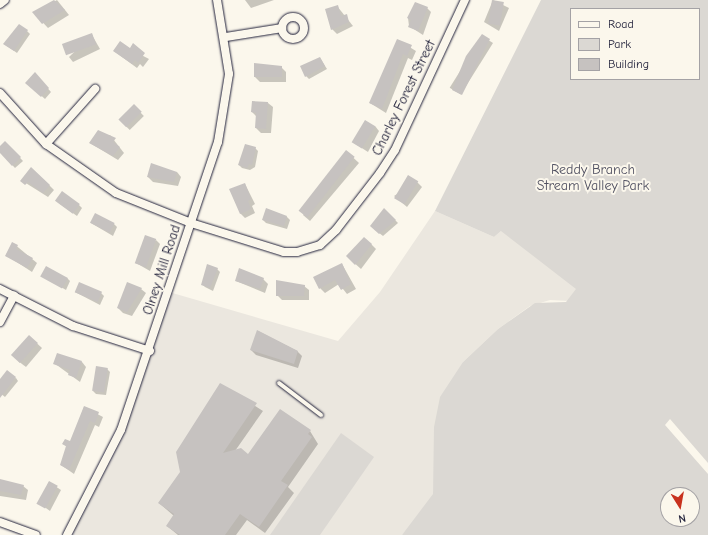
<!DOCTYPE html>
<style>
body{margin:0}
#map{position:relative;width:708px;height:535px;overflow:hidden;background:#fbf7ec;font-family:"Comic Neue",sans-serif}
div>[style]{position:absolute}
.built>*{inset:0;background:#ebe7df}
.green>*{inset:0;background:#dbd8d3}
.shadow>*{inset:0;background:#0003;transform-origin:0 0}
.building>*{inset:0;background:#c6c2c0;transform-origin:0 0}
.roads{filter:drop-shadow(0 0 1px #22223b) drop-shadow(0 0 1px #22223b)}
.lane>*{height:4px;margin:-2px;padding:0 2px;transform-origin:2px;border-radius:2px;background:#fbf7ec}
.street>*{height:8px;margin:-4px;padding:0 4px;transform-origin:4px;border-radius:4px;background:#fbf7ec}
.street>.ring{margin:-4px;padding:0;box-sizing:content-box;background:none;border:8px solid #fbf7ec;border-radius:50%}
span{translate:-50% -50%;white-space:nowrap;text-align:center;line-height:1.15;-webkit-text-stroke:4px #fbf7ec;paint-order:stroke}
.street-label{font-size:14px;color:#22223b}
.park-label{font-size:14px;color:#505061}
.legend{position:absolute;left:570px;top:8px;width:130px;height:72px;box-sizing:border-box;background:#fbf7ec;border:1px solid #a4a2a5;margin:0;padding:5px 7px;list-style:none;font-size:12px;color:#22223b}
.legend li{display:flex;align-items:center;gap:8px;height:20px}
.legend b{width:20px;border:1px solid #a4a2a5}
.north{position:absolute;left:660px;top:487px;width:40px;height:40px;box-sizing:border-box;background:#fbf7ec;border:1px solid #a4a2a5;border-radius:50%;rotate:169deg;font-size:11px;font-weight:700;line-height:16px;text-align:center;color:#22223b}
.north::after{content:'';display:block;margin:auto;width:14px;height:18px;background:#c8321e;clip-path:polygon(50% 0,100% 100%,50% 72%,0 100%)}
</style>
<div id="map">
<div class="built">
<i style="clip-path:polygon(566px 175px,708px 209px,590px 302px,550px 300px,530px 306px,498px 329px,463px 362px,435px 463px,433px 497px,420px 518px,402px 535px,67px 535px,121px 430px,169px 292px,338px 341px,380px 292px,435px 211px,494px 237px)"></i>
</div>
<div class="green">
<i style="clip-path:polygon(evenodd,541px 0,708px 0,708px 463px,670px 419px,665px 425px,708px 474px,708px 535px,402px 535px,433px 494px,434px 427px,440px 397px,463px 362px,498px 329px,535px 303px,566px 302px,576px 289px,501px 231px,494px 237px,435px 211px,541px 0,571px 9px,699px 9px,699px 79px,571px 79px,571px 9px,541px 0,668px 495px,692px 495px,692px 519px,668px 519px,668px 495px)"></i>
<i style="clip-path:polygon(341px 433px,374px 457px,320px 535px,270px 535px)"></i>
</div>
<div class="shadow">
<i style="clip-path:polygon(57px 0,69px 15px,48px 28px,34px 13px)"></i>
<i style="clip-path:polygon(245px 0,274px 0,251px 8px)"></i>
<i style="clip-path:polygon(493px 0,509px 8px,499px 31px,484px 22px)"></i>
<i style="clip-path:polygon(337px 6px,353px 26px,337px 34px,332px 29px)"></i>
<i style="clip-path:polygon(426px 7px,431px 12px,423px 35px,409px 26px,408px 18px)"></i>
<i style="clip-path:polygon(27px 31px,30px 34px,17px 53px,4px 44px)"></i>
<i style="clip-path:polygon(92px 35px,100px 49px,73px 62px,69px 57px)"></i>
<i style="left:482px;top:36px;width:13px;height:61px;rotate:32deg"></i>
<i style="clip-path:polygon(398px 40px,416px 51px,412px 60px,408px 58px,386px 113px,370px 103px)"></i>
<i style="clip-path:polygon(130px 49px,149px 59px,143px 67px,140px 64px,137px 68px,114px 51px)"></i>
<i style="clip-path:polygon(320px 58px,327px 69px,309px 79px,306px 76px)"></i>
<i style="clip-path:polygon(281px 67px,286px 72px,286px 82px,260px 82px,255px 77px)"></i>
<i style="clip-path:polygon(38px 77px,51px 92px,45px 99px,27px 83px)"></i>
<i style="clip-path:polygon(268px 103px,273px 107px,271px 133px,261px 133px,256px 128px,257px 117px,252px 112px)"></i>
<i style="left:134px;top:106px;width:14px;height:20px;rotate:45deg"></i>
<i style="clip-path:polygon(375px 126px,379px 131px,368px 152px,354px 143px)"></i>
<i style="clip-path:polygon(110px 135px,124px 153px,118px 160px,90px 143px)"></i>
<i style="clip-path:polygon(5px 142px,23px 161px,15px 168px,0 152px)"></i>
<i style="clip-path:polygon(255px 148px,258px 151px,255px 167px,250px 170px,242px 168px,239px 165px)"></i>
<i style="clip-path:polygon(346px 151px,359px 163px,310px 221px,303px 215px)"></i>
<i style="clip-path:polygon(177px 172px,181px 177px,178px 186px,153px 182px,148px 177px)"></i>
<i style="clip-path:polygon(21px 180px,49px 185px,54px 190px,48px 197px)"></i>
<i style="clip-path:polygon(417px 182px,422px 187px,407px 207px,394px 196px)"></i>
<i style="clip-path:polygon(245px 184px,255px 204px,252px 206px,255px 213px,245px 218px,240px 213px)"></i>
<i style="clip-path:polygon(60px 204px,79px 205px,82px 208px,77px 216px)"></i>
<i style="clip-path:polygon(267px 209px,287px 217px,290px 220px,287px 229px,266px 223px,263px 220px)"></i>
<i style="clip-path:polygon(385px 210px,398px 223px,383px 236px,374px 229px)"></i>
<i style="clip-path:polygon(91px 223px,114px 224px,117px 227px,113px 236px)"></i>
<i style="clip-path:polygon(156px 240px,160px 244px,150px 271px,136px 263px)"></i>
<i style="clip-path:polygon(13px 243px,37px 263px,32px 272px,6px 255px)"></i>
<i style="clip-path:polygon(371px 244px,376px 249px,361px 269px,352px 261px)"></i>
<i style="clip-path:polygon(342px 264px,356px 289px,347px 294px,339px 284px,325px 293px,320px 288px)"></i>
<i style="clip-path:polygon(217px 269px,220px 272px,213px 291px,205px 287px,202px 284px)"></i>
<i style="clip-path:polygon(41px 275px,67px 278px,70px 281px,66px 290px)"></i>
<i style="clip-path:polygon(263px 279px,268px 284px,265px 293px,236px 281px)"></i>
<i style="clip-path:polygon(304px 286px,309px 290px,309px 300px,282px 300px,277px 295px)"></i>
<i style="clip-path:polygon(141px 289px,146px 293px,132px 316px,123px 313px,118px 308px)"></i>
<i style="clip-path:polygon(75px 292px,101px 293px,104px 296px,100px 305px)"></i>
<i style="clip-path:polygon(258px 331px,297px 351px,302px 356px,298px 368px,256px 355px,251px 350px)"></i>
<i style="clip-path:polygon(29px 336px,42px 348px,26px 367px,18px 361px)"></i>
<i style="clip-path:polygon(82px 362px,86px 367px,80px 382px,54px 363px)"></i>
<i style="clip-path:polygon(107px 369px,110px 372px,106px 395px,96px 394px,93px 391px)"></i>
<i style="clip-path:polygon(16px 378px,18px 381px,5px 397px,0 393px,0 381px)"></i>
<i style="clip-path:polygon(220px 384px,263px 411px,235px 451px,248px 455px,310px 431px,318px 444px,288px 487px,294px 493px,265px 533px,247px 520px,236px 535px,178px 535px,167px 526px,174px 516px,159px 503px,181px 472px)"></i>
<i style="clip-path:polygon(84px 407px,103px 417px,99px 427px,95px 425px,74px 474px,61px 465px,67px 447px,63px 444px,71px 443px)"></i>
<i style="clip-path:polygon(0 480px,23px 486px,28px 490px,26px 500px,0 496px)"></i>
<i style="clip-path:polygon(49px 482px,61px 490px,50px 511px,39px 503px)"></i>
</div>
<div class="building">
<i style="clip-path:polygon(54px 0,65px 10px,42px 24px,32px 12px)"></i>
<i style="left:492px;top:0;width:12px;height:24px;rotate:9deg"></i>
<i style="clip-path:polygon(415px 2px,428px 7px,418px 31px,408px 27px,411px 20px,407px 18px)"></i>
<i style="clip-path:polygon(338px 5px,341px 16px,347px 14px,349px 22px,331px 30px,325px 9px)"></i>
<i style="clip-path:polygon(19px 24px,28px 30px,14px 51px,3px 44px)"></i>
<i style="left:92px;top:33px;width:12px;height:32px;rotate:70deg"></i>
<i style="clip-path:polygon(482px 34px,490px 39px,462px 95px,452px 90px,466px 56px)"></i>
<i style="clip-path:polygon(397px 39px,412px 45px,407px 56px,403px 54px,382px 109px,369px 103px)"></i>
<i style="clip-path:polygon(120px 41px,130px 48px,133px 43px,145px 53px,138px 63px,135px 60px,132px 64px,113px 51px)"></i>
<i style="clip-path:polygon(320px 57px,325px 66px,305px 77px,300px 66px)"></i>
<i style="clip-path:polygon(254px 63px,282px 66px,282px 77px,254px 77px)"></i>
<i style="clip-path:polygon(35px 72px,49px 88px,41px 97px,25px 83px)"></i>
<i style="clip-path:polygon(252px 101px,268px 102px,266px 129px,255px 128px,256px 113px,251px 112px)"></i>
<i style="left:134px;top:104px;width:11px;height:22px;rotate:45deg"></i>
<i style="left:365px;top:120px;width:12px;height:26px;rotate:31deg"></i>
<i style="clip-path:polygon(98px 130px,116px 138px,113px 142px,120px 147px,113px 156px,89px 143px)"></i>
<i style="clip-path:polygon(5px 141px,21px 157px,12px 166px,0 153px,0 146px)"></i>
<i style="clip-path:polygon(245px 144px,256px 147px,252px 165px,249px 164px,247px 168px,238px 165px)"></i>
<i style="left:346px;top:150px;width:11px;height:77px;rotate:38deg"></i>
<i style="clip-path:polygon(151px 163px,177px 172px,174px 182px,147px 177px)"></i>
<i style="clip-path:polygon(31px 167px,50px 185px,43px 193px,28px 182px,25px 185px,20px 181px)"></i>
<i style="left:408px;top:175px;width:12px;height:27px;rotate:31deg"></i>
<i style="clip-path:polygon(245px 183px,251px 199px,248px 201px,251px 209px,240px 214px,229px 189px)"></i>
<i style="left:62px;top:191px;width:22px;height:12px;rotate:36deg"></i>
<i style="clip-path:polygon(266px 208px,287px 216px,284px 226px,262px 220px)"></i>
<i style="clip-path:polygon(384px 208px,396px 220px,379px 234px,370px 226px)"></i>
<i style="left:95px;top:213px;width:22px;height:11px;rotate:27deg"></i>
<i style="left:145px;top:235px;width:12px;height:30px;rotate:20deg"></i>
<i style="clip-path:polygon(364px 237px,372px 244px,355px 265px,346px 256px)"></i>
<i style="clip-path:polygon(12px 242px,18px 245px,16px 249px,33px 258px,27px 268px,5px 256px)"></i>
<i style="clip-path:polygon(342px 263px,351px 284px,341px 290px,335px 280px,319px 289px,313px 277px)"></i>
<i style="clip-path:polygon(207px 264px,218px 268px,210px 288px,201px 285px)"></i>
<i style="left:46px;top:266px;width:25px;height:12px;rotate:29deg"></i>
<i style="clip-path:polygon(239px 268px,264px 278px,260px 289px,235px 281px)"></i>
<i style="clip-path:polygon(276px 280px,305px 285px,304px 296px,276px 296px)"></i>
<i style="left:79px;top:282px;width:25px;height:11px;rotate:23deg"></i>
<i style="clip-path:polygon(127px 282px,142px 288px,127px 312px,117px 308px)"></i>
<i style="clip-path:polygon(257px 330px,298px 351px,294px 364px,250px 350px)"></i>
<i style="left:29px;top:335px;width:12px;height:27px;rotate:42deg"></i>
<i style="clip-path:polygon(57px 353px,82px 361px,76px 378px,68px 375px,70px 370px,53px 364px)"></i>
<i style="left:96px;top:366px;width:12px;height:25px;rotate:9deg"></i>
<i style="clip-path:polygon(7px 370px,16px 377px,0 398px,0 379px)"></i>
<i style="clip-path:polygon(220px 383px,257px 403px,223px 453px,241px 448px,248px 454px,280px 409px,311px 430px,308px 434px,312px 437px,281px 481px,288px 485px,259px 527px,240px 514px,225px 535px,180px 535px,166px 526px,174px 514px,158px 503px,180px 472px,176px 452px)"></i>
<i style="clip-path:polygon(84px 406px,99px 412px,95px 423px,90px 421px,69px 470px,60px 465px,66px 446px,62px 444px,65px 439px,70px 441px)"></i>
<i style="clip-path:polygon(0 479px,24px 485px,21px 495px,0 491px)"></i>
<i style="left:49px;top:481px;width:10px;height:26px;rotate:29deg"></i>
</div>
<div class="roads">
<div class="lane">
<i style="left:279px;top:383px;width:53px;rotate:37.3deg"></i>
</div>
<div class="street">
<i style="left:0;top:4px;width:6px;rotate:-39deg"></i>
<i class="ring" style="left:282px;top:17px;width:14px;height:14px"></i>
<i style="left:226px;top:37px;width:57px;rotate:-9.1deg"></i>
<i style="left:0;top:93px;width:69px;rotate:48deg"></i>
<i style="left:46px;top:144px;width:85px;rotate:35deg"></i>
<i style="left:116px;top:193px;width:81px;rotate:21.8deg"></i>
<i style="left:191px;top:223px;width:97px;rotate:17.3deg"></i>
<i style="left:284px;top:252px;width:13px"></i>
<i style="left:297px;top:252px;width:24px;rotate:-17deg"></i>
<i style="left:320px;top:245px;width:22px;rotate:-43deg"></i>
<i style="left:336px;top:230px;width:72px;rotate:-52.3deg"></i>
<i style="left:380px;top:173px;width:27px;rotate:-57deg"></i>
<i style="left:395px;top:150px;width:166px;rotate:-65deg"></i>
<i style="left:46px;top:144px;width:74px;rotate:-48.3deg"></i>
<i style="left:0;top:289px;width:82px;rotate:26.9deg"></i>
<i style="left:73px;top:326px;width:81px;rotate:18deg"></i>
<i style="left:0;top:322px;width:30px;rotate:-62deg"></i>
<i style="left:0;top:522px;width:38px;rotate:20deg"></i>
<i style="left:67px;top:535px;width:118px;rotate:-62.8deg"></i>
<i style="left:121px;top:430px;width:304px;rotate:-71.4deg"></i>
<i style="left:218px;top:142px;width:69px;rotate:-80.8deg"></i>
<i style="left:229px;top:74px;width:75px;rotate:-99.2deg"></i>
</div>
</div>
<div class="street-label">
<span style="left:404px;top:98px;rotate:-64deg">Charley Forest Street</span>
<span style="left:162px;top:270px;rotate:-72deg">Olney Mill Road</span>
</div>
<div class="park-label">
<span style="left:593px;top:178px">Reddy Branch<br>Stream Valley Park</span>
</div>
<ul class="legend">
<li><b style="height:5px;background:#fbf7ec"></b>Road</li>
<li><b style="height:11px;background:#dbd8d3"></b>Park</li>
<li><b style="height:11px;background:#c6c2c0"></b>Building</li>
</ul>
<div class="north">N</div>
</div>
